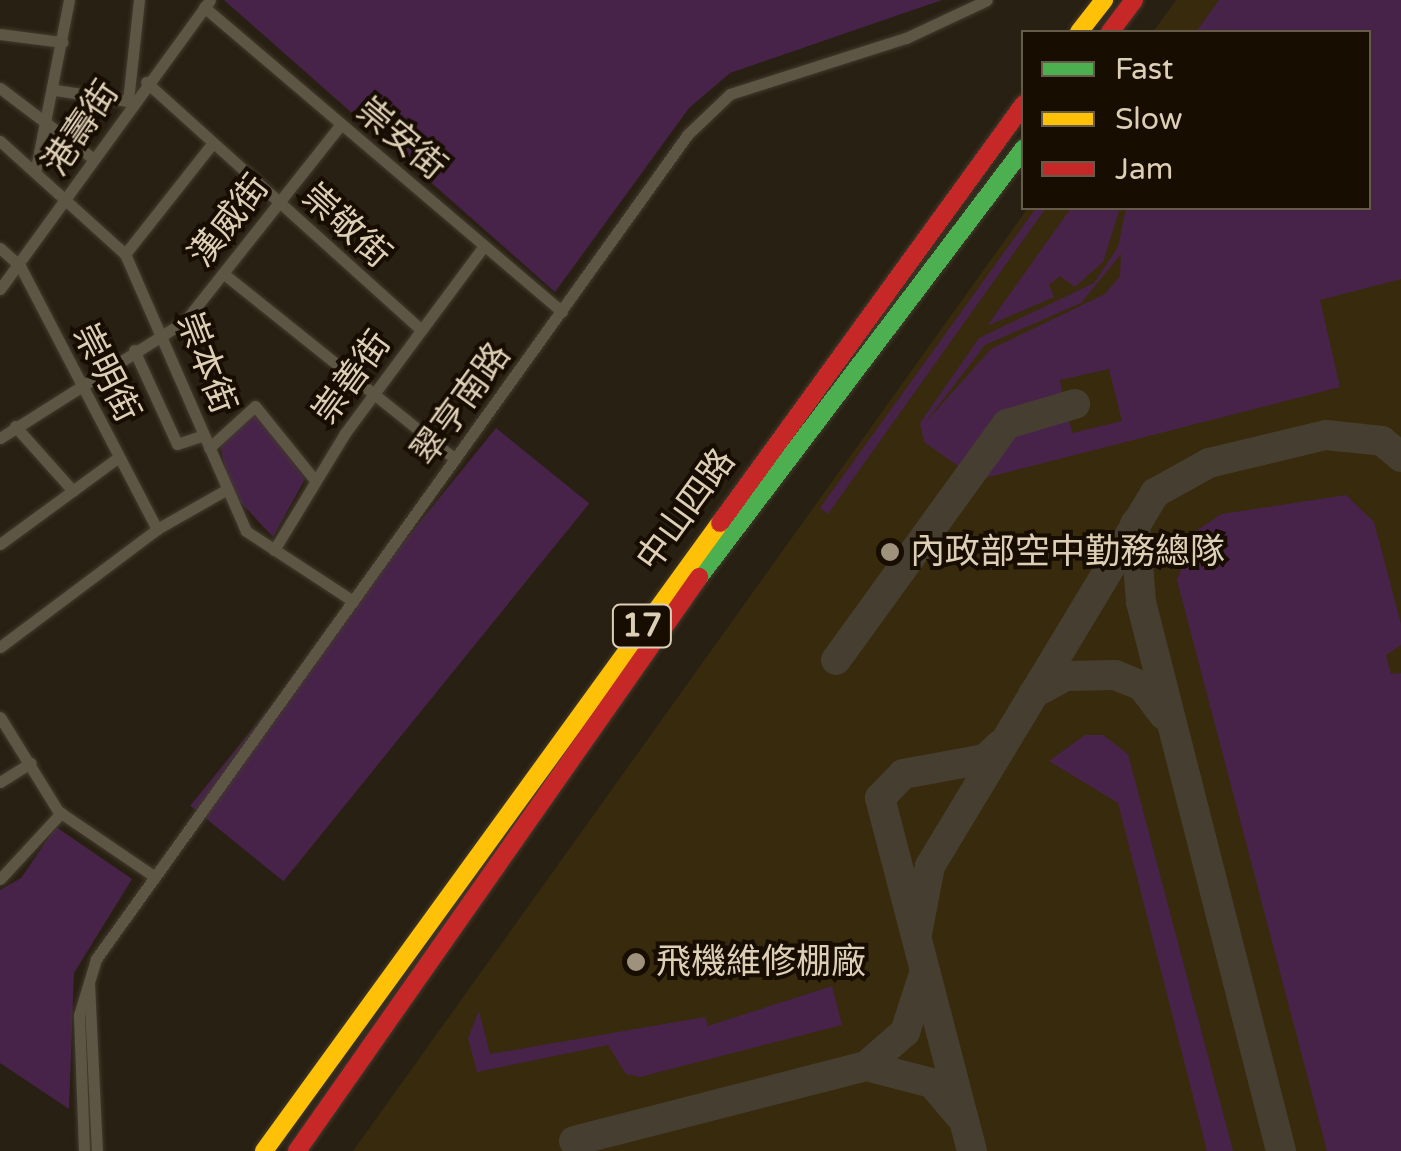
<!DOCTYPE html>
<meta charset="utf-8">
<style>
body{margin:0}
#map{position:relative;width:1401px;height:1151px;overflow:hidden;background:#282012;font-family:"Varela Round","Noto Sans TC",sans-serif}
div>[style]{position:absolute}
.built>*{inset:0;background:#382a0d}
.green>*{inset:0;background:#47234a;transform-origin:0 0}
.taxiway>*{height:30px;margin:-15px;padding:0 15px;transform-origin:15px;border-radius:15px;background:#463e30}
.roads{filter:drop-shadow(0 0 2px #423a2e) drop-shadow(0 0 2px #423a2e)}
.street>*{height:11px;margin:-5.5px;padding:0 5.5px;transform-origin:5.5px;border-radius:5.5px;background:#5e5644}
.fast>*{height:18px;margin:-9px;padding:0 9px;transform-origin:9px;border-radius:9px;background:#4caf50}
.slow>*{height:18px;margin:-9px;padding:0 9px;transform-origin:9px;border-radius:9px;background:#ffc107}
.jam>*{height:18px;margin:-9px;padding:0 9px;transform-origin:9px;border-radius:9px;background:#c62828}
.dots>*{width:28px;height:28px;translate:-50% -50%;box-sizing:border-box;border:5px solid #170d00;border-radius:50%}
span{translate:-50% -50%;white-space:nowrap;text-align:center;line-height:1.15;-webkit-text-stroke:8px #170d00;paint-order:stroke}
.shield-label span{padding:2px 8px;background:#170d00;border:2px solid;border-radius:8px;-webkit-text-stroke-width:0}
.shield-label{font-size:32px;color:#ddcfb6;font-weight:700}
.street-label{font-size:35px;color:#ddcfb6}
.poi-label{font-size:35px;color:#ddcfb6}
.left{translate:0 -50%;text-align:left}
.legend{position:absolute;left:1021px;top:30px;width:350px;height:180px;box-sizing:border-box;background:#170d00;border:2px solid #665b49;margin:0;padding:12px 18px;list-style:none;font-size:30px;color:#ddcfb6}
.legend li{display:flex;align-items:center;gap:20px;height:50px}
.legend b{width:50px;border:2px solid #665b49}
</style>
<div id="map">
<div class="built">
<i style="clip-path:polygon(1176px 0,1401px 0,1401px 1151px,353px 1151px,1028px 208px,1368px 208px,1368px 32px,1153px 32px)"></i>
</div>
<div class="green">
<i style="clip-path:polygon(224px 0,942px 0,730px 73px,689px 108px,555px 292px)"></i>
<i style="clip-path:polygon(evenodd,1219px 0,1401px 0,1401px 279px,1320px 300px,1340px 387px,977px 480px,1014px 430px,1068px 414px,1072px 433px,1122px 421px,1109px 369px,1060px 380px,1063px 398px,1004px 416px,964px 470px,924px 442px,920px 423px,979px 338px,1094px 283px,1118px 247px,1126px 208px,1368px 208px,1368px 32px,1196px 32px,1219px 0,1121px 254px,1120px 276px,1105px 294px,991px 349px,925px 423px,985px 345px,1081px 303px,1121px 254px)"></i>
<i style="clip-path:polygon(1036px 208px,1046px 208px,828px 514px,820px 508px)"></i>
<i style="clip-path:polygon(1071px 208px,1120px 208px,1103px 262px,1075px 287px,1060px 276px,1049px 285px,1054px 297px,987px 326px)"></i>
<i style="clip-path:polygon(255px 413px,305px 479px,273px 537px,230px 491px,220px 445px)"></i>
<i style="left:496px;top:428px;width:120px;height:486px;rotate:39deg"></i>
<i style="clip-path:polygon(1346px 495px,1374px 522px,1401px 624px,1401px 645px,1386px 655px,1391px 674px,1401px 673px,1401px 1151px,1327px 1151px,1177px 580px,1197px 530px,1222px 514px)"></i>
<i style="clip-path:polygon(1085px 735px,1103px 735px,1128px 754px,1233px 1151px,1207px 1151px,1118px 803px,1049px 761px)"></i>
<i style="clip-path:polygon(56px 827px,132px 879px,74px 973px,69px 1109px,0 1063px,0 890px,21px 878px)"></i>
<i style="clip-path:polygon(832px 986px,842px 1025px,640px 1077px,626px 1074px,608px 1045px,477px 1072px,468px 1038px,479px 1011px,490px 1054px,705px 1017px,708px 1026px)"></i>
</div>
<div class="taxiway">
<i style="left:1135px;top:524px;width:78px;rotate:85.6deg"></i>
<i style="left:1141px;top:602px;width:567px;rotate:75.69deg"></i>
<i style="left:836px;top:660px;width:291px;rotate:-54.1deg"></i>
<i style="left:1007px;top:424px;width:71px;rotate:-16.4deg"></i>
<i style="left:1033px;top:694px;width:38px;rotate:-29deg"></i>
<i style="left:1066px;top:676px;width:49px;rotate:-1.2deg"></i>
<i style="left:1115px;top:675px;width:29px;rotate:22deg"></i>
<i style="left:1142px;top:686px;width:36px;rotate:53deg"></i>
<i style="left:917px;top:934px;width:69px;rotate:-79.2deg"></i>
<i style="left:930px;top:866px;width:436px;rotate:-58.9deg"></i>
<i style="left:1155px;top:493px;width:62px;rotate:-29.1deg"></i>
<i style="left:1209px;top:463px;width:120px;rotate:-13.5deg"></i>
<i style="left:1326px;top:435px;width:56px;rotate:6.1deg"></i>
<i style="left:1382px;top:441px;width:25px;rotate:40deg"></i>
<i style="left:866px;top:1066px;width:68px;rotate:14.4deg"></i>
<i style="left:932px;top:1083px;width:43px;rotate:49.7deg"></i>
<i style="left:574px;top:1141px;width:301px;rotate:-14.4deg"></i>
<i style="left:866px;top:1066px;width:52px;rotate:-41.1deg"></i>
<i style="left:905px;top:1032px;width:61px;rotate:-71.9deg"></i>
<i style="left:972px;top:1151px;width:365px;rotate:-104.6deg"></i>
<i style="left:880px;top:798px;width:33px;rotate:-46deg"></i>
<i style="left:903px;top:774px;width:83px;rotate:-10.4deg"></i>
<i style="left:985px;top:759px;width:21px;rotate:-43deg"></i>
</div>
<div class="roads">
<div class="street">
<i style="left:204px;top:7px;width:470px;rotate:40.4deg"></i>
<i style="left:0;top:34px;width:63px;rotate:7.4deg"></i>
<i style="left:146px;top:82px;width:370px;rotate:42deg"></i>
<i style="left:0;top:88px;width:114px;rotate:37.2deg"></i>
<i style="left:55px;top:90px;width:74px;rotate:8.6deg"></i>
<i style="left:128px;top:101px;width:102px;rotate:-83.8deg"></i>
<i style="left:0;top:141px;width:169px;rotate:42.1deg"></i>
<i style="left:125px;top:254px;width:302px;rotate:66.4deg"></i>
<i style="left:246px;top:531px;width:128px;rotate:33.2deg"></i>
<i style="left:36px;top:168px;width:171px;rotate:-78.9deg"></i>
<i style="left:0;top:248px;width:27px;rotate:42deg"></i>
<i style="left:20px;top:266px;width:297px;rotate:62.5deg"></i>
<i style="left:125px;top:254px;width:140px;rotate:-51.7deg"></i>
<i style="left:224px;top:274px;width:296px;rotate:38.7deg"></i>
<i style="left:0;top:289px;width:357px;rotate:-54deg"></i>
<i style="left:134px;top:350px;width:103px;rotate:65.4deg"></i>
<i style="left:177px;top:444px;width:28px;rotate:-18deg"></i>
<i style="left:15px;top:426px;width:87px;rotate:48.3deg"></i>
<i style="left:0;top:438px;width:219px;rotate:-32.3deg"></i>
<i style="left:185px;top:321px;width:251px;rotate:-51.6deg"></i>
<i style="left:209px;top:448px;width:62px;rotate:-42.4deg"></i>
<i style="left:255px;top:406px;width:92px;rotate:51.1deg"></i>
<i style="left:0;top:544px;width:147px;rotate:-36.2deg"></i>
<i style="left:274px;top:550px;width:137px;rotate:-58.7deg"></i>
<i style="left:345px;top:433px;width:233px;rotate:-53.4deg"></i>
<i style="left:0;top:647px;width:196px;rotate:-36.9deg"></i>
<i style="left:157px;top:529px;width:77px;rotate:-29.6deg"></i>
<i style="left:0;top:717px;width:110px;rotate:58.3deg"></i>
<i style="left:58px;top:811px;width:117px;rotate:34.2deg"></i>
<i style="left:0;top:782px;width:36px;rotate:-32deg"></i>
<i style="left:0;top:879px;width:90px;rotate:-47.3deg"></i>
<i style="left:89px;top:983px;width:168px;rotate:87.3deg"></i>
<i style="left:84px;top:1151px;width:136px;rotate:-92.1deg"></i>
<i style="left:79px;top:1015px;width:59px;rotate:-73.1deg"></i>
<i style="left:96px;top:959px;width:1015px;rotate:-54.34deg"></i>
<i style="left:688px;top:134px;width:58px;rotate:-43.6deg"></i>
<i style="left:730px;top:94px;width:185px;rotate:-17.7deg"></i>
<i style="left:906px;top:38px;width:89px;rotate:-25.1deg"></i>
</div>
<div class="fast">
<i style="left:699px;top:577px;width:538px;rotate:-52.85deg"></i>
</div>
<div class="slow">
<i style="left:1079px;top:32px;width:41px;rotate:-52deg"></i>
<i style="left:264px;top:1151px;width:776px;rotate:-54.02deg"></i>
</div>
<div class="jam">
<i style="left:1110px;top:32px;width:40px;rotate:-53deg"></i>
<i style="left:720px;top:523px;width:518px;rotate:-54.04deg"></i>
<i style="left:297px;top:1151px;width:701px;rotate:-54.99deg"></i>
</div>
</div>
<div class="dots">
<i style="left:890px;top:552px;background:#9e927d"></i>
<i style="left:636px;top:962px;background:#9e927d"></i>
</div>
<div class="shield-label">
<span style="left:642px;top:626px">17</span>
</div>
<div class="street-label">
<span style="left:81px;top:128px;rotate:-56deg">港壽街</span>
<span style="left:401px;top:139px;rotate:40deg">崇安街</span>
<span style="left:229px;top:221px;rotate:-52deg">漢威街</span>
<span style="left:346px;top:226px;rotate:42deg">崇敬街</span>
<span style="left:206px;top:363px;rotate:69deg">崇本街</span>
<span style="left:106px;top:373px;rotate:63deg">崇明街</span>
<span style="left:352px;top:378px;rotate:-54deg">崇善街</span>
<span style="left:461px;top:404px;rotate:-54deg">翠亨南路</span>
<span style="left:686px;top:510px;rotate:-54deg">中山四路</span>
</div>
<div class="poi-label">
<span class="left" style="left:910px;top:552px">內政部空中勤務總隊</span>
<span class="left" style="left:656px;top:962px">飛機維修棚廠</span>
</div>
<ul class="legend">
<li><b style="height:12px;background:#4caf50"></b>Fast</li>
<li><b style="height:12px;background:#ffc107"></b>Slow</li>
<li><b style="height:12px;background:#c62828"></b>Jam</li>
</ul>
</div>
